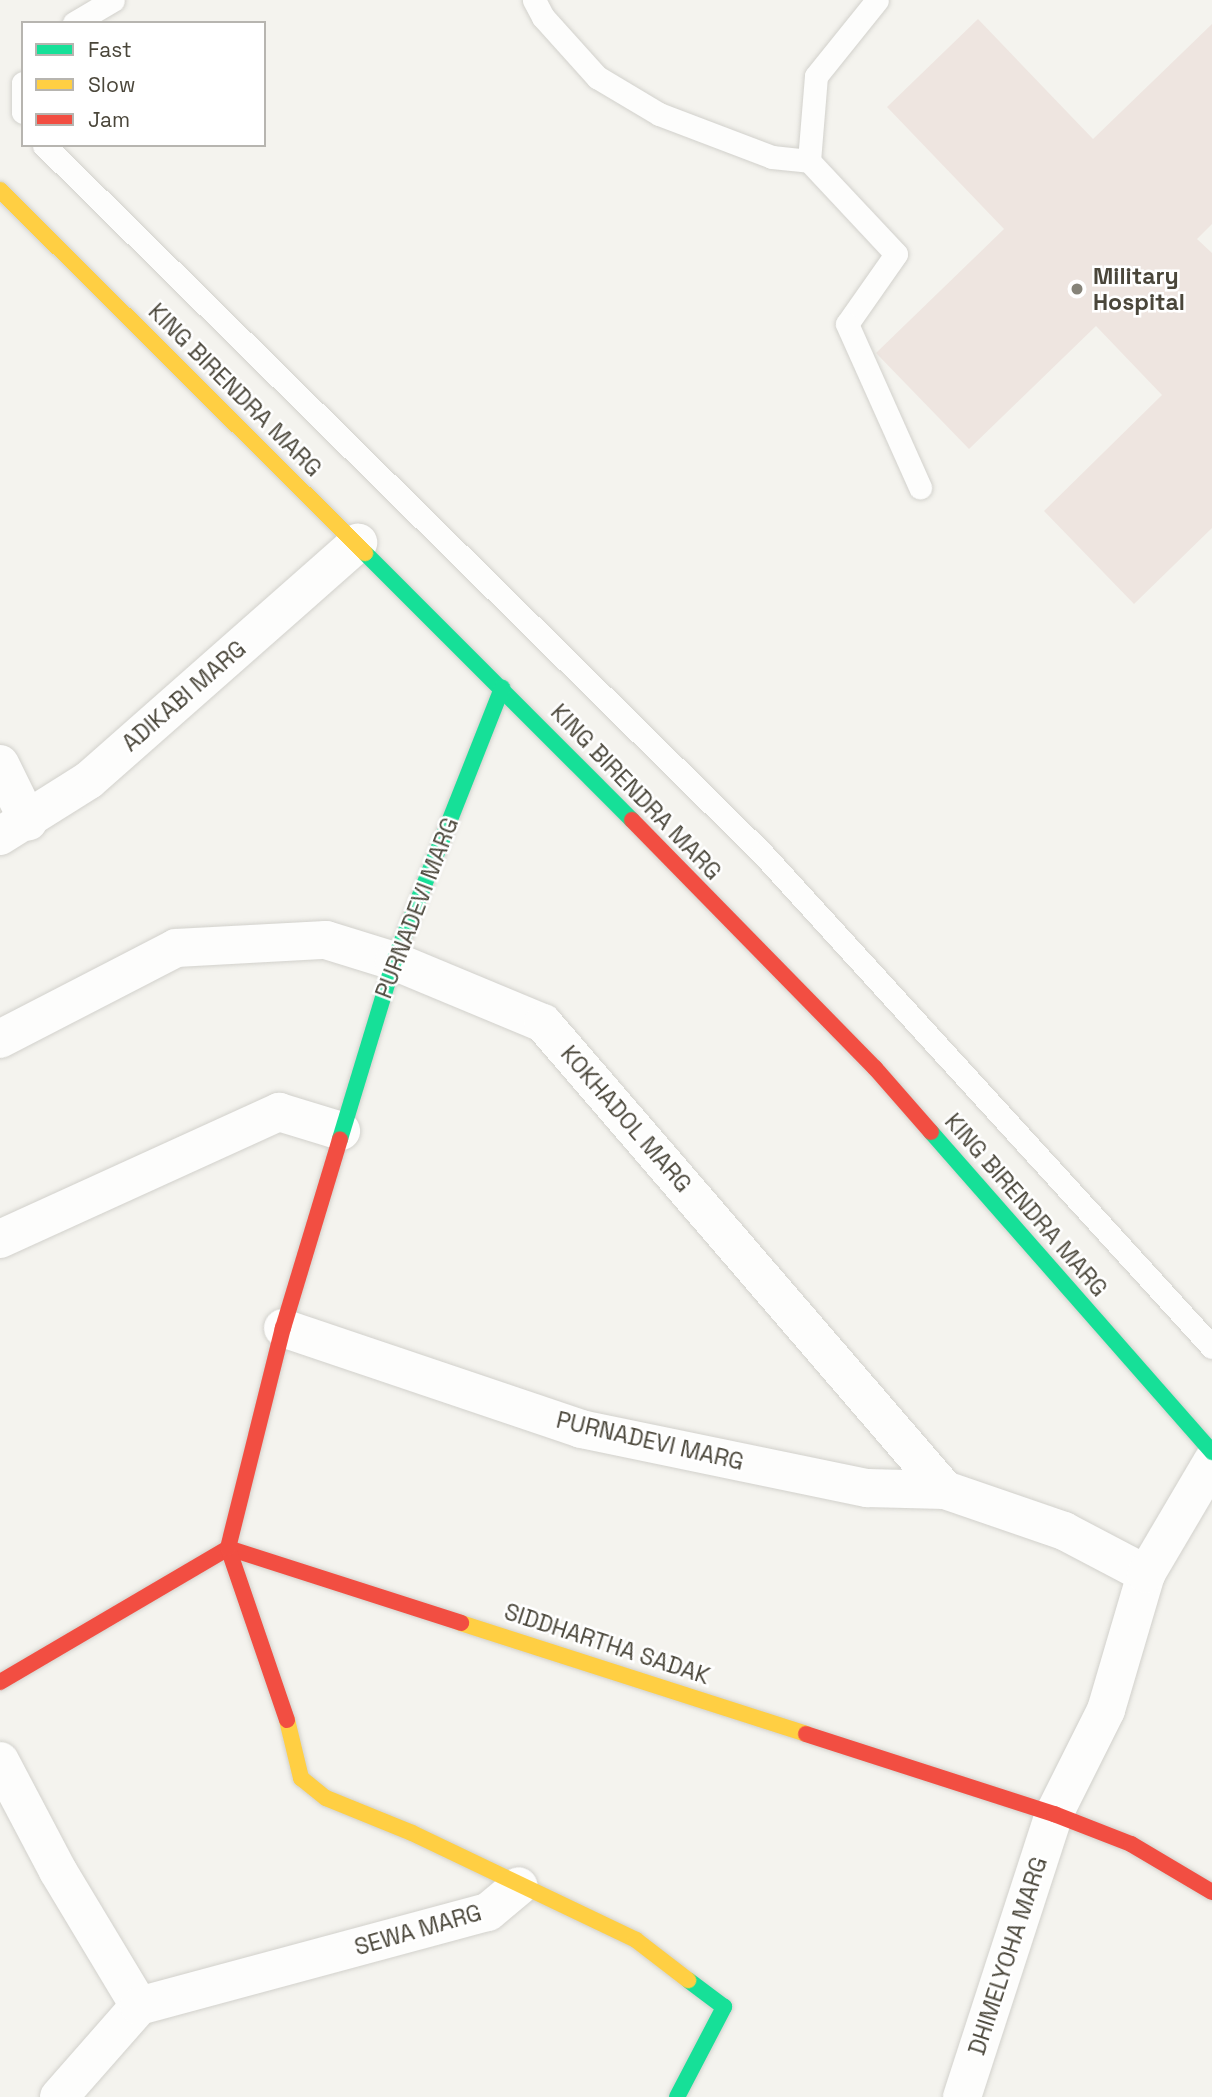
<!DOCTYPE html>
<style>
body{margin:0}
#map{position:relative;width:1212px;height:2097px;overflow:hidden;background:#f4f3ee;font-family:"Space Grotesk",sans-serif}
div>[style]{position:absolute}
.medical>*{inset:0;background:#eee5e0}
.roads{filter:drop-shadow(0 0 2px #d2d1cc) drop-shadow(0 0 2px #d2d1cc)}
.lane>*{height:23px;margin:-11.5px;padding:0 11.5px;transform-origin:11.5px;border-radius:11.5px;background:#fdfdfc}
.street>*{height:38px;margin:-19px;padding:0 19px;transform-origin:19px;border-radius:19px;background:#fdfdfc}
.fast>*{height:16px;margin:-8px;padding:0 8px;transform-origin:8px;border-radius:8px;background:#16e098}
.slow>*{height:16px;margin:-8px;padding:0 8px;transform-origin:8px;border-radius:8px;background:#ffcf43}
.jam>*{height:16px;margin:-8px;padding:0 8px;transform-origin:8px;border-radius:8px;background:#f24e42}
.dots>*{width:19px;height:19px;translate:-50% -50%;box-sizing:border-box;border:4px solid #fff;border-radius:50%}
span{translate:-50% -50%;white-space:nowrap;text-align:center;line-height:1.15;-webkit-text-stroke:5px #fff;paint-order:stroke}
.poi-label{font-size:23px;color:#4a463a;font-weight:700}
.left{translate:0 -50%;text-align:left}
.street-label{font-size:23px;color:#4a463a}
.legend{position:absolute;left:21px;top:21px;width:245px;height:126px;box-sizing:border-box;background:#fff;border:2px solid #b7b5b0;margin:0;padding:9px 12px;list-style:none;font-size:21px;color:#4a463a}
.legend li{display:flex;align-items:center;gap:14px;height:35px}
.legend b{width:35px;border:2px solid #b7b5b0}
</style>
<div id="map">
<div class="medical">
<i style="clip-path:polygon(978px 19px,1093px 139px,1212px 24px,1212px 224px,1197px 239px,1212px 253px,1212px 528px,1134px 604px,1044px 511px,1162px 395px,1096px 326px,969px 449px,876px 353px,1004px 229px,887px 107px)"></i>
</div>
<div class="roads">
<div class="lane">
<i style="left:534px;top:0;width:19px;rotate:62deg"></i>
<i style="left:543px;top:17px;width:81px;rotate:48deg"></i>
<i style="left:597px;top:77px;width:72px;rotate:30.8deg"></i>
<i style="left:659px;top:114px;width:121px;rotate:20.8deg"></i>
<i style="left:772px;top:157px;width:37px;rotate:6deg"></i>
<i style="left:809px;top:161px;width:85px;rotate:-85.3deg"></i>
<i style="left:816px;top:76px;width:97px;rotate:-51.2deg"></i>
<i style="left:74px;top:23px;width:45px;rotate:-30.5deg"></i>
<i style="left:23px;top:83px;width:29px;rotate:90deg"></i>
<i style="left:44px;top:145px;width:1008px;rotate:44.6deg"></i>
<i style="left:762px;top:853px;width:668px;rotate:47.67deg"></i>
<i style="left:809px;top:161px;width:127px;rotate:46.9deg"></i>
<i style="left:896px;top:254px;width:85px;rotate:125deg"></i>
<i style="left:847px;top:324px;width:179px;rotate:65.9deg"></i>
</div>
<div class="street">
<i style="left:0;top:764px;width:64px;rotate:63.8deg"></i>
<i style="left:0;top:836px;width:105px;rotate:-32.2deg"></i>
<i style="left:89px;top:780px;width:359px;rotate:-41.4deg"></i>
<i style="left:0;top:1039px;width:198px;rotate:-27.3deg"></i>
<i style="left:176px;top:948px;width:150px;rotate:-3.1deg"></i>
<i style="left:326px;top:940px;width:71px;rotate:17.2deg"></i>
<i style="left:394px;top:961px;width:161px;rotate:22.6deg"></i>
<i style="left:543px;top:1023px;width:616px;rotate:49.28deg"></i>
<i style="left:945px;top:1490px;width:126px;rotate:19deg"></i>
<i style="left:1064px;top:1531px;width:93px;rotate:27.7deg"></i>
<i style="left:0;top:1239px;width:307px;rotate:-24.5deg"></i>
<i style="left:279px;top:1112px;width:65px;rotate:17deg"></i>
<i style="left:283px;top:1328px;width:315px;rotate:18.7deg"></i>
<i style="left:581px;top:1429px;width:292px;rotate:11.7deg"></i>
<i style="left:867px;top:1488px;width:78px;rotate:1.5deg"></i>
<i style="left:0;top:1761px;width:124px;rotate:62.2deg"></i>
<i style="left:58px;top:1871px;width:157px;rotate:59deg"></i>
<i style="left:59px;top:2097px;width:121px;rotate:-48.7deg"></i>
<i style="left:139px;top:2006px;width:361px;rotate:-15.1deg"></i>
<i style="left:488px;top:1912px;width:40px;rotate:-40deg"></i>
<i style="left:962px;top:2097px;width:298px;rotate:-72deg"></i>
<i style="left:1054px;top:1814px;width:116px;rotate:-63.4deg"></i>
<i style="left:1106px;top:1710px;width:142px;rotate:-73.6deg"></i>
<i style="left:1146px;top:1574px;width:130px;rotate:-59.5deg"></i>
</div>
<div class="fast">
<i style="left:365px;top:553px;width:378px;rotate:45deg"></i>
<i style="left:931px;top:1132px;width:426px;rotate:48.7deg"></i>
<i style="left:340px;top:1139px;width:186px;rotate:-73.1deg"></i>
<i style="left:394px;top:961px;width:294px;rotate:-68.4deg"></i>
<i style="left:677px;top:2097px;width:102px;rotate:-62.4deg"></i>
<i style="left:724px;top:2007px;width:45px;rotate:-143.1deg"></i>
</div>
<div class="slow">
<i style="left:0;top:190px;width:515px;rotate:44.84deg"></i>
<i style="left:461px;top:1623px;width:362px;rotate:17.8deg"></i>
<i style="left:287px;top:1720px;width:60px;rotate:76.4deg"></i>
<i style="left:301px;top:1778px;width:32px;rotate:39deg"></i>
<i style="left:326px;top:1798px;width:93px;rotate:22.1deg"></i>
<i style="left:412px;top:1833px;width:248px;rotate:25.5deg"></i>
<i style="left:636px;top:1940px;width:66px;rotate:37.6deg"></i>
</div>
<div class="jam">
<i style="left:632px;top:820px;width:347px;rotate:45.6deg"></i>
<i style="left:875px;top:1068px;width:85px;rotate:48.8deg"></i>
<i style="left:0;top:1682px;width:264px;rotate:-30.4deg"></i>
<i style="left:228px;top:1548px;width:245px;rotate:17.8deg"></i>
<i style="left:287px;top:1720px;width:182px;rotate:-108.9deg"></i>
<i style="left:228px;top:1548px;width:227px;rotate:-76deg"></i>
<i style="left:283px;top:1328px;width:197px;rotate:-73.2deg"></i>
<i style="left:806px;top:1734px;width:261px;rotate:17.9deg"></i>
<i style="left:1054px;top:1814px;width:83px;rotate:21.3deg"></i>
<i style="left:1131px;top:1844px;width:94px;rotate:30.7deg"></i>
</div>
</div>
<div class="dots">
<i style="left:1077px;top:289px;background:#868379"></i>
</div>
<div class="poi-label">
<span class="left" style="left:1093px;top:289px">Military<br>Hospital</span>
</div>
<div class="street-label">
<span style="left:235px;top:390px;rotate:45deg">KING BIRENDRA MARG</span>
<span style="left:184px;top:696px;rotate:-41deg">ADIKABI MARG</span>
<span style="left:636px;top:792px;rotate:46deg">KING BIRENDRA MARG</span>
<span style="left:417px;top:908px;rotate:-69deg">PURNADEVI MARG</span>
<span style="left:626px;top:1119px;rotate:49deg">KOKHADOL MARG</span>
<span style="left:1026px;top:1205px;rotate:49deg">KING BIRENDRA MARG</span>
<span style="left:650px;top:1441px;rotate:13deg">PURNADEVI MARG</span>
<span style="left:607px;top:1644px;rotate:18deg">SIDDHARTHA SADAK</span>
<span style="left:418px;top:1930px;rotate:-16deg">SEWA MARG</span>
<span style="left:1008px;top:1956px;rotate:-72deg">DHIMELYOHA MARG</span>
</div>
<ul class="legend">
<li><b style="height:9px;background:#16e098"></b>Fast</li>
<li><b style="height:9px;background:#ffcf43"></b>Slow</li>
<li><b style="height:9px;background:#f24e42"></b>Jam</li>
</ul>
</div>
